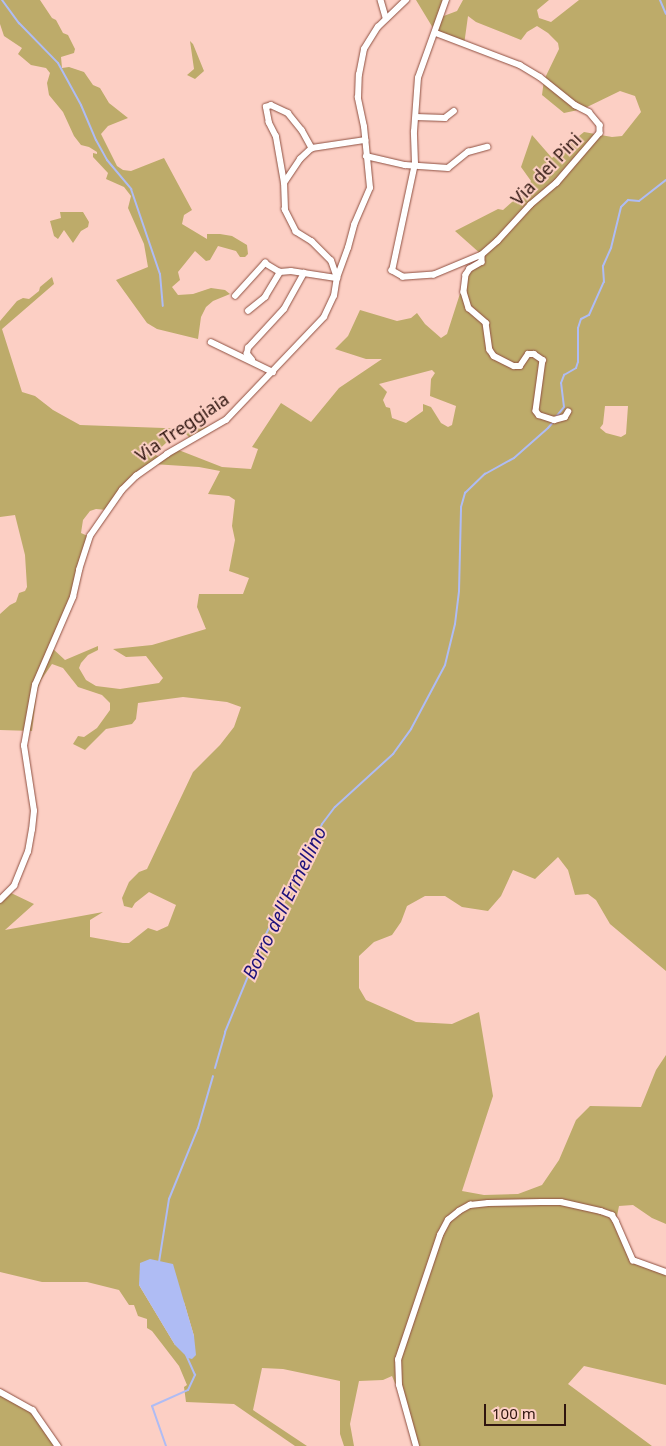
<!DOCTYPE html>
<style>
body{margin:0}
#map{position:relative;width:666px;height:1446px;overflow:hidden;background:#fccfc4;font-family:"Noto Sans",sans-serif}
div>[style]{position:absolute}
.green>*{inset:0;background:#bdab6a}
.water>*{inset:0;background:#afbcf4}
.stream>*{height:2px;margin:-1px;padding:0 1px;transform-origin:1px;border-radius:1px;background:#afbcf4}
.roads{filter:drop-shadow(0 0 1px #8f5041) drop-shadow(0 0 1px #8f5041)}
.minor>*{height:5.5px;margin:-2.75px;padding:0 2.75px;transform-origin:2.75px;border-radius:2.75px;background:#fff}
span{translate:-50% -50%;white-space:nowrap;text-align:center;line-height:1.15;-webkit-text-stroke:4px #fccfc4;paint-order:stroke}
.street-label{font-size:18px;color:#2f150f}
.water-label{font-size:19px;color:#1c107b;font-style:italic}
.scale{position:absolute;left:484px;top:1404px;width:82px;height:22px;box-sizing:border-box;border:2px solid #2f150f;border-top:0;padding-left:6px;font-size:15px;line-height:18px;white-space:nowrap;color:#2f150f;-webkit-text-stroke:4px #fccfc4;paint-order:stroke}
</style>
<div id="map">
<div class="green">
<i style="clip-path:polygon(0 0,40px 0,52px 18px,56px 20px,63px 33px,68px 35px,75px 49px,74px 53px,61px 57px,62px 68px,69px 67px,84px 72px,93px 85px,100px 88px,109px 103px,128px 118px,108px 126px,101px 134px,117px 166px,123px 170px,131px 171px,164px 158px,192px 210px,184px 215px,182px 224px,207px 239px,207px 234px,220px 234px,232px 236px,247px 245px,248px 254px,245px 257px,240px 257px,236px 251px,218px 246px,210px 260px,206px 261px,195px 251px,178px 272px,180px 280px,172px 287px,178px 295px,193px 294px,211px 288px,225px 290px,230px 294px,213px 301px,206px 307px,201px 317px,198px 339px,157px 329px,147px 323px,116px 280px,148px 267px,144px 244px,128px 208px,131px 196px,124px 187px,106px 179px,108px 173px,93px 157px,93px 153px,97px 154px,97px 152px,89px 147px,81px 145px,74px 136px,63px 112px,49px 95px,47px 83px,50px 73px,46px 68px,31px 65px,18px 54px,22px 48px,4px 36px,0 24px)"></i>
<i style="clip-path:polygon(evenodd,416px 0,446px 0,441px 17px,457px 11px,463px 0,549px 0,537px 10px,539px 18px,551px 22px,579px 0,666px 0,666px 971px,610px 924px,596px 900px,588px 894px,575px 895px,568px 870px,558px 857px,535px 879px,513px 870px,501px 896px,488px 911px,462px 907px,445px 896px,425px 896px,407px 906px,401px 922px,392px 935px,374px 942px,359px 956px,359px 988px,366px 1000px,416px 1022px,452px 1024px,479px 1012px,493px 1096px,462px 1191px,484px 1195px,518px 1194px,542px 1185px,559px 1160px,576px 1120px,590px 1106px,641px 1107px,656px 1070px,666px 1055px,666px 1224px,652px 1218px,633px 1205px,619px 1206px,616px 1221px,630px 1255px,666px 1272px,666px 1385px,584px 1366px,568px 1384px,652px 1446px,413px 1446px,399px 1385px,395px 1383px,392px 1376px,383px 1380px,359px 1381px,350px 1424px,354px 1446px,344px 1446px,340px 1434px,340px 1381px,283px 1369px,262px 1368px,253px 1410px,307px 1446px,295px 1446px,234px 1404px,186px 1402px,184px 1387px,187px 1385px,179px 1366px,152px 1331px,147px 1328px,147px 1319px,138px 1316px,134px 1305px,129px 1305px,119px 1290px,87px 1282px,42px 1282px,0 1272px,0 900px,9px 892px,34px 904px,5px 930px,103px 912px,90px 920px,90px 937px,123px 943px,129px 943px,148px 928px,157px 931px,168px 926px,176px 905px,149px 892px,135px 903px,132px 908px,124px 906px,122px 898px,129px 882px,139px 872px,147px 869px,193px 772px,220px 745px,234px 727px,241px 707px,227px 702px,183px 697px,138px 703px,136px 719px,132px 724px,106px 729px,85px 750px,73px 744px,78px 736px,84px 737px,97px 728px,110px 710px,110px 703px,102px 695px,78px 687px,63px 668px,52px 664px,41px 680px,37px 691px,32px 731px,0 730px,0 614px,10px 605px,16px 602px,19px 593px,25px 591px,27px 587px,25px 555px,15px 515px,0 517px,0 321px,17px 301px,23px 298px,29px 299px,39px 291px,40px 287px,52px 277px,54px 284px,2px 329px,22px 392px,35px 396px,53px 410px,80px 425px,192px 429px,210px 426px,213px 428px,191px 439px,185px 433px,168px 432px,167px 442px,154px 454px,161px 458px,176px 449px,222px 467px,251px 469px,258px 449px,252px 447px,281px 403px,311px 422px,339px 388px,382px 359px,366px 359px,335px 349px,348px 336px,360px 310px,397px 321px,411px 318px,417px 313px,425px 324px,441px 338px,447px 334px,466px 275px,479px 264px,482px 255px,455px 231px,498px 209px,503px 210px,520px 195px,531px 181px,521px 167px,532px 135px,552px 158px,584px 132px,612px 137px,622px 136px,641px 112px,635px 96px,620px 91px,583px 109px,564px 113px,542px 95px,544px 80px,559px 49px,558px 43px,548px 33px,537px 26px,527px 32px,521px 40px,476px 22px,468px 16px,464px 45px,436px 33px,416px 0,432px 370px,435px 373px,431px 379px,430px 396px,456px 406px,452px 425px,448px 427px,441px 423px,431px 407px,423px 404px,423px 411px,406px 423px,392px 418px,390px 408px,386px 407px,383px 400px,387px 392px,379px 384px,432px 370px,416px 0,605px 406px,628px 406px,626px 434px,621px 437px,606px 433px,600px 428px,603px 424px,605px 406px,416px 0,153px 464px,199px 467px,220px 471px,208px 494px,229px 496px,235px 500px,232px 526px,235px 540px,229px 571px,249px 578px,243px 594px,199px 594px,197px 607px,206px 629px,152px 645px,113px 649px,126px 657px,146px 656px,163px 678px,159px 683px,120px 689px,96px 686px,86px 680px,79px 668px,81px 663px,88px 655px,98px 650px,98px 646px,65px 660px,52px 648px,73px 597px,90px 537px,81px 533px,83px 520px,90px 511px,96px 509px,107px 510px,136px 476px,153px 464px,416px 0,139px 1285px,184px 1302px,194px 1336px,175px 1345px,139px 1285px)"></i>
<i style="clip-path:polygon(190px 41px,193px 44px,204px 71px,195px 79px,187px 75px,194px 69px)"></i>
<i style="clip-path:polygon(60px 212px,83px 212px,89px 222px,88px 227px,81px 231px,73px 243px,64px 230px,58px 239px,54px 236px,50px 221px,61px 218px)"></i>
<i style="clip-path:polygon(0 1392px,33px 1410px,58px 1446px,0 1446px)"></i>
</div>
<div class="water">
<i style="clip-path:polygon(150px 1259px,173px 1264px,194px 1336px,196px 1355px,192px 1359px,188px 1358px,175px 1345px,139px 1285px,140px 1263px)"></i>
</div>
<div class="stream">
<i style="left:2px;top:0;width:29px;rotate:54deg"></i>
<i style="left:19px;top:23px;width:56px;rotate:45.7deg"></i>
<i style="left:58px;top:63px;width:48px;rotate:61.3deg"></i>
<i style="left:81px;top:105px;width:38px;rotate:67deg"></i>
<i style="left:96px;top:140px;width:23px;rotate:61deg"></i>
<i style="left:107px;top:160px;width:38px;rotate:50deg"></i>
<i style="left:131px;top:189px;width:90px;rotate:71.2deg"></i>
<i style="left:160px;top:274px;width:32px;rotate:85deg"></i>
<i style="left:660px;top:0;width:15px;rotate:67deg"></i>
<i style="left:556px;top:417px;width:13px;rotate:-51deg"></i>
<i style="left:564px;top:407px;width:24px;rotate:-97deg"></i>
<i style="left:561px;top:383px;width:9px;rotate:-69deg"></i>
<i style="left:564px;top:375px;width:14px;rotate:-30deg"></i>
<i style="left:576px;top:368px;width:6px;rotate:-72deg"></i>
<i style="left:578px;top:362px;width:34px;rotate:-90deg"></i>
<i style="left:578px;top:328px;width:9px;rotate:-72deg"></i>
<i style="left:581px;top:319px;width:9px;rotate:-27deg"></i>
<i style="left:589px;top:315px;width:36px;rotate:-66deg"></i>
<i style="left:604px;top:282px;width:16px;rotate:-94deg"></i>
<i style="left:603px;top:266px;width:20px;rotate:-66deg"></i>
<i style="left:611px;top:248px;width:42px;rotate:-76.3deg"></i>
<i style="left:621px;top:207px;width:10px;rotate:-45deg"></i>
<i style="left:628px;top:200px;width:11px;rotate:5deg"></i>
<i style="left:639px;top:201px;width:34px;rotate:-38deg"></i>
<i style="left:215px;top:1068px;width:37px;rotate:-74deg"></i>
<i style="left:225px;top:1032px;width:100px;rotate:-67.6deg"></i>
<i style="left:263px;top:940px;width:130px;rotate:-63deg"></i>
<i style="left:322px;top:824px;width:21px;rotate:-53deg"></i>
<i style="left:335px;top:807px;width:79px;rotate:-42.4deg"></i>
<i style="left:393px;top:754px;width:31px;rotate:-54deg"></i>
<i style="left:411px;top:729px;width:72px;rotate:-62deg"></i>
<i style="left:445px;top:665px;width:42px;rotate:-76.3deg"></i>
<i style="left:455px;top:624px;width:33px;rotate:-83deg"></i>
<i style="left:459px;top:591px;width:84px;rotate:-88.6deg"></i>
<i style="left:461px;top:507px;width:15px;rotate:-74deg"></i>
<i style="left:465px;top:493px;width:28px;rotate:-44deg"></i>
<i style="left:485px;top:474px;width:33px;rotate:-29deg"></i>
<i style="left:514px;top:458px;width:45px;rotate:-41.4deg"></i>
<i style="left:548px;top:428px;width:9px;rotate:-49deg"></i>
<i style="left:159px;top:1262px;width:64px;rotate:-81deg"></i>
<i style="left:169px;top:1199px;width:77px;rotate:-67.8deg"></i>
<i style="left:198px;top:1128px;width:54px;rotate:-73.9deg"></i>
<i style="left:166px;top:1446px;width:42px;rotate:-109.3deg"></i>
<i style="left:152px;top:1406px;width:39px;rotate:-24deg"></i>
<i style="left:188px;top:1390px;width:17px;rotate:-65deg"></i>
<i style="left:195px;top:1375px;width:22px;rotate:-114deg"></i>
</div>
<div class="roads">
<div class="minor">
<i style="left:381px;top:0;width:19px;rotate:74deg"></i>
<i style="left:436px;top:33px;width:90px;rotate:20.9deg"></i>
<i style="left:520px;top:65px;width:23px;rotate:31deg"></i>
<i style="left:540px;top:77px;width:45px;rotate:38.7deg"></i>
<i style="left:575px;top:105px;width:16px;rotate:27deg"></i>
<i style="left:589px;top:112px;width:17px;rotate:50deg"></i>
<i style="left:600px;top:125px;width:8px;rotate:90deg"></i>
<i style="left:600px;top:133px;width:66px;rotate:130.7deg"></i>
<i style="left:557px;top:183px;width:34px;rotate:140deg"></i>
<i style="left:531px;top:205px;width:49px;rotate:132.5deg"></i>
<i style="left:498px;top:241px;width:21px;rotate:139deg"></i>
<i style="left:482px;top:255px;width:52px;rotate:157.4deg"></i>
<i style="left:434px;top:275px;width:31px;rotate:176deg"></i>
<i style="left:403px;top:277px;width:13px;rotate:-151deg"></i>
<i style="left:392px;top:271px;width:109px;rotate:-77.9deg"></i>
<i style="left:415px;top:164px;width:32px;rotate:-92deg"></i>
<i style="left:414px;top:132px;width:54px;rotate:-85.8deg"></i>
<i style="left:418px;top:78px;width:83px;rotate:-70.3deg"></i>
<i style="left:416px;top:117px;width:29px;rotate:2deg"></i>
<i style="left:445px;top:118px;width:11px;rotate:-38deg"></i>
<i style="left:366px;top:156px;width:40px;rotate:13deg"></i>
<i style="left:405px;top:165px;width:43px;rotate:4deg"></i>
<i style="left:448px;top:168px;width:26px;rotate:-39deg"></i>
<i style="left:468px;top:152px;width:20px;rotate:-15deg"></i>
<i style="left:284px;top:183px;width:29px;rotate:-56deg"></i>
<i style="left:300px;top:159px;width:16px;rotate:-43deg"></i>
<i style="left:482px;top:255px;width:7px;rotate:90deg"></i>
<i style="left:482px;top:262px;width:14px;rotate:150deg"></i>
<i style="left:470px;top:269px;width:7px;rotate:124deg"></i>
<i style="left:466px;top:275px;width:17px;rotate:97deg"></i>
<i style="left:464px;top:292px;width:17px;rotate:73deg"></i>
<i style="left:469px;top:308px;width:23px;rotate:41deg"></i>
<i style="left:486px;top:323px;width:27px;rotate:82deg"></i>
<i style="left:490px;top:350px;width:7px;rotate:56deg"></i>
<i style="left:494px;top:356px;width:22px;rotate:27deg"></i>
<i style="left:514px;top:366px;width:6px"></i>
<i style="left:520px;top:366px;width:14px;rotate:-56deg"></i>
<i style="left:528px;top:354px;width:6px"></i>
<i style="left:534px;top:354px;width:11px;rotate:34deg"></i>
<i style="left:543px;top:360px;width:51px;rotate:97.8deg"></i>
<i style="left:536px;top:411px;width:5px;rotate:53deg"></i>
<i style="left:539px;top:415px;width:16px;rotate:18deg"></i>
<i style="left:554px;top:420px;width:11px;rotate:-15deg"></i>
<i style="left:565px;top:417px;width:6px;rotate:-59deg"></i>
<i style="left:235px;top:296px;width:45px;rotate:-47.7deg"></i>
<i style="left:265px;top:263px;width:17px;rotate:31deg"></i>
<i style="left:280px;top:272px;width:11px;rotate:-5deg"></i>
<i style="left:291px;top:271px;width:47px;rotate:8.7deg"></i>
<i style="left:337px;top:278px;width:18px;rotate:-109deg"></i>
<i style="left:331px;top:261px;width:27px;rotate:-135deg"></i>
<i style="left:312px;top:242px;width:19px;rotate:-148deg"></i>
<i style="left:296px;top:232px;width:25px;rotate:-117deg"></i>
<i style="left:285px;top:210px;width:27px;rotate:-92deg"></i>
<i style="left:284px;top:183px;width:47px;rotate:-99.9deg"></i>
<i style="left:276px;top:137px;width:16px;rotate:-117deg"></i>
<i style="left:269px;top:123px;width:16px;rotate:-101deg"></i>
<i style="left:266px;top:107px;width:5px;rotate:-22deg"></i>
<i style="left:271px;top:105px;width:19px;rotate:25deg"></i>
<i style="left:288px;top:113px;width:22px;rotate:51deg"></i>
<i style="left:302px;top:130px;width:21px;rotate:61deg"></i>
<i style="left:312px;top:148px;width:54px;rotate:-8.6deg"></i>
<i style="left:248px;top:311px;width:22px;rotate:-39deg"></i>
<i style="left:265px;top:297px;width:29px;rotate:-59deg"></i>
<i style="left:211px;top:342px;width:69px;rotate:25.8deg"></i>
<i style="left:252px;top:360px;width:8px;rotate:-130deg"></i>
<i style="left:247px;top:354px;width:6px;rotate:-81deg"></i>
<i style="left:248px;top:348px;width:53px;rotate:-47.3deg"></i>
<i style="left:284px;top:309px;width:41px;rotate:-60.9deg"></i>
<i style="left:0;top:900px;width:20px;rotate:-45deg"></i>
<i style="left:14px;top:886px;width:37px;rotate:-68deg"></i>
<i style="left:28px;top:852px;width:22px;rotate:-80deg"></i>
<i style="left:32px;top:830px;width:19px;rotate:-84deg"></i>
<i style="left:34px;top:811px;width:66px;rotate:-98.7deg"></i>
<i style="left:24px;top:746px;width:62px;rotate:-79.8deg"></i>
<i style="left:35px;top:685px;width:96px;rotate:-66.6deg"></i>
<i style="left:73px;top:597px;width:28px;rotate:-77deg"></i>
<i style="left:79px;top:570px;width:36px;rotate:-72deg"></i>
<i style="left:90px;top:536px;width:56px;rotate:-55.2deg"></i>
<i style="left:122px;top:490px;width:20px;rotate:-45deg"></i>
<i style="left:136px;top:476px;width:38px;rotate:-35deg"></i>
<i style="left:167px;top:454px;width:68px;rotate:-30deg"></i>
<i style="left:226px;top:420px;width:142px;rotate:-46.4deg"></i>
<i style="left:324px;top:317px;width:23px;rotate:-65deg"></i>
<i style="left:334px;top:296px;width:18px;rotate:-81deg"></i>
<i style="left:337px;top:278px;width:32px;rotate:-70deg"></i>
<i style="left:348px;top:248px;width:24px;rotate:-75deg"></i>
<i style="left:354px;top:225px;width:40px;rotate:-66.6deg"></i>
<i style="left:370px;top:188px;width:61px;rotate:-95.6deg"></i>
<i style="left:364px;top:127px;width:30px;rotate:-102deg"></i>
<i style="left:358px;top:98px;width:23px;rotate:-88deg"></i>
<i style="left:359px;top:75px;width:26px;rotate:-79deg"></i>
<i style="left:364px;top:49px;width:26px;rotate:-58deg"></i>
<i style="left:378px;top:27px;width:39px;rotate:-44deg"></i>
<i style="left:0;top:1392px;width:38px;rotate:29deg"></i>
<i style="left:33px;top:1410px;width:44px;rotate:55.2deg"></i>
<i style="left:416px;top:1446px;width:63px;rotate:-105.6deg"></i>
<i style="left:399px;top:1385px;width:25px;rotate:-92deg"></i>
<i style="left:398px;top:1360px;width:132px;rotate:-71.4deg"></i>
<i style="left:440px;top:1235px;width:17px;rotate:-62deg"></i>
<i style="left:448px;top:1220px;width:14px;rotate:-39deg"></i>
<i style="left:459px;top:1211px;width:13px;rotate:-29deg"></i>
<i style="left:470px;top:1205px;width:18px;rotate:-6deg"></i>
<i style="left:488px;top:1203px;width:53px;rotate:-1.1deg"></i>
<i style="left:541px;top:1202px;width:20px"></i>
<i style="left:561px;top:1202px;width:41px;rotate:12.7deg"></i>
<i style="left:601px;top:1211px;width:12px;rotate:20deg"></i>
<i style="left:612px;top:1215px;width:7px;rotate:56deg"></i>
<i style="left:616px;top:1221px;width:43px;rotate:66.4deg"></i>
<i style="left:633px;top:1260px;width:35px;rotate:20deg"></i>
</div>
</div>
<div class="street-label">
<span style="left:546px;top:169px;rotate:-46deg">Via dei Pini</span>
<span style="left:182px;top:427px;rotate:-34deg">Via Treggiaia</span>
</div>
<div class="water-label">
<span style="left:285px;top:903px;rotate:-64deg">Borro dell'Ermellino</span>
</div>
<div class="scale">100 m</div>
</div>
